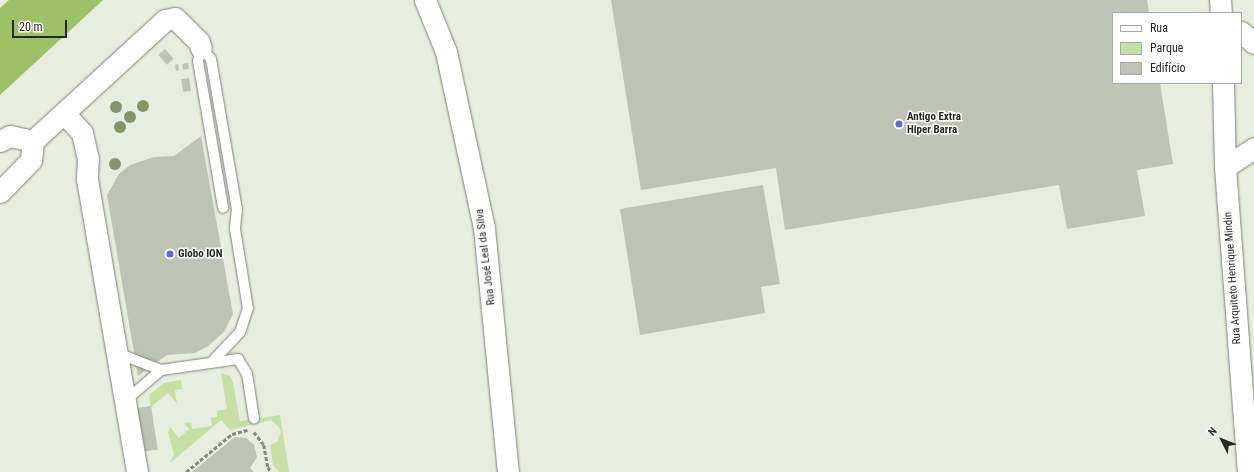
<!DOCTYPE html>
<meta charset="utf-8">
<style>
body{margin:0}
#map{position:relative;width:1254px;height:472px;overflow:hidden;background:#e7eddf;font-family:"Roboto Condensed",sans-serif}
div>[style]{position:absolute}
.green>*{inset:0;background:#c6e0a4}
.forest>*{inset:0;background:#9dc265}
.building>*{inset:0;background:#bdc3b5;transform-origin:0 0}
.path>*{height:2.5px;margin-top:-1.25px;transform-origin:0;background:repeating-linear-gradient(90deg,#85897f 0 4px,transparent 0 6px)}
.roads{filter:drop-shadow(0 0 1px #7d8276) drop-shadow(0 0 1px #7d8276)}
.lane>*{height:10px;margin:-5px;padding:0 5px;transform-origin:5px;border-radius:5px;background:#fff}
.street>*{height:21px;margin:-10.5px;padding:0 10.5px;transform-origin:10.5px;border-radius:10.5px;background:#fff}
.trees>*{width:12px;height:12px;margin:-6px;border-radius:50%;background:#869569}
.dots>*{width:11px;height:11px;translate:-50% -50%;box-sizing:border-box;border:2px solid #fff;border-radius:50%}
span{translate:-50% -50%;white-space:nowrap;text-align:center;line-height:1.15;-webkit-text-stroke:3px #fff;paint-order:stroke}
.poi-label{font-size:11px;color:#262823;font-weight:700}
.left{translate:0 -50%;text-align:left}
.street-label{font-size:11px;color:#262823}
.legend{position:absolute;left:1112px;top:12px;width:130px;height:72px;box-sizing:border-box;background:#fff;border:1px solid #a8a9a7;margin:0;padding:5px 7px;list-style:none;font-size:12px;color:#262823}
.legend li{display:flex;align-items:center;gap:8px;height:20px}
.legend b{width:20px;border:1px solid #a8a9a7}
.north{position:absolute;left:1202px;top:420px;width:40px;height:40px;-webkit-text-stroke:3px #fff;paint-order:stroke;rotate:312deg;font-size:11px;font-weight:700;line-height:16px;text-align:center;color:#262823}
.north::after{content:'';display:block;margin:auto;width:14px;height:18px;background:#262823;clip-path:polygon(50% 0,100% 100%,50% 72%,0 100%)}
.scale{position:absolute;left:12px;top:20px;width:55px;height:18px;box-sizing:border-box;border:2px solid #262823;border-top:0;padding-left:5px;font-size:12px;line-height:14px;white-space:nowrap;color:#262823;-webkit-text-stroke:3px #fff;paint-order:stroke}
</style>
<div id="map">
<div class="green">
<i style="clip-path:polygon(221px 373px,230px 376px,233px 382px,240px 421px,280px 415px,289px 472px,279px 472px,273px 465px,270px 445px,277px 442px,281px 432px,279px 427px,271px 420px,230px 430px,221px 420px,170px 463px,174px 454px,168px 432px,170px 427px,179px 438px,189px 429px,184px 423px,191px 422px,192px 429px,212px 426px,211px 418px,217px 417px,217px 411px,227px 409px)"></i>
<i style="clip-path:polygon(181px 380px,182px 389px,175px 390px,177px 404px,168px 393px,151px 407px,149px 395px,164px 383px)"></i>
</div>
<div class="forest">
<i style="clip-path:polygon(9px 0,103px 0,0 95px,0 8px)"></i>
</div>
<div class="building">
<i style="clip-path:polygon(611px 0,1147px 0,1149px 13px,1113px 13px,1113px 83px,1160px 83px,1173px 164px,1137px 170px,1145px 216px,1067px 229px,1059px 185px,785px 230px,776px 168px,641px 190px)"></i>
<i style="left:165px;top:49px;width:13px;height:9px;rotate:48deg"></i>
<i style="left:188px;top:63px;width:6px;height:6px;rotate:81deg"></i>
<i style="clip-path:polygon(178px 64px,179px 70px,176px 71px,175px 65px)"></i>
<i style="left:189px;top:78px;width:13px;height:8px;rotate:81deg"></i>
<i style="clip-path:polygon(201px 136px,233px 314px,224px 332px,208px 346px,195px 353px,167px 355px,138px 376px,107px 195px,119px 174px,130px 165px,154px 157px,174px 156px)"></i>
<i style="clip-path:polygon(763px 185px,780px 284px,761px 287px,765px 313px,640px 335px,620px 209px)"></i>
<i style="left:151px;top:406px;width:44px;height:15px;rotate:81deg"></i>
<i style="clip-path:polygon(235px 437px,246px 438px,254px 445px,257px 457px,250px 468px,254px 472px,192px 472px)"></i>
</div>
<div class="path">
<i style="left:254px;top:432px;width:16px;rotate:52deg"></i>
<i style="left:264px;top:445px;width:22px;rotate:80deg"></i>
<i style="left:268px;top:467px;width:6px;rotate:59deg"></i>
<i style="left:186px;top:472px;width:60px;rotate:-39.6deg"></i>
<i style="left:232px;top:434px;width:16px;rotate:-15deg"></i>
</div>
<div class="roads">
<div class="lane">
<i style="left:201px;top:48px;width:15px;rotate:48deg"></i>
<i style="left:211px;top:59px;width:152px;rotate:80.2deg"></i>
<i style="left:237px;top:209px;width:20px;rotate:96deg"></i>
<i style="left:235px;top:229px;width:80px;rotate:80.7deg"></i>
<i style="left:248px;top:308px;width:25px;rotate:108deg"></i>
<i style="left:240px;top:332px;width:40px;rotate:133deg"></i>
<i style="left:201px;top:48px;width:13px;rotate:103deg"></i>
<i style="left:198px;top:61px;width:149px;rotate:80.3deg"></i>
<i style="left:117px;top:353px;width:47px;rotate:21.1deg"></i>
<i style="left:161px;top:370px;width:78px;rotate:-8.1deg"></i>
<i style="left:238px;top:359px;width:17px;rotate:59deg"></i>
<i style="left:247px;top:374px;width:45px;rotate:81deg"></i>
<i style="left:125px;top:401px;width:48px;rotate:-40.7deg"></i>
</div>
<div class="street">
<i style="left:425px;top:0;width:56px;rotate:68deg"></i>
<i style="left:446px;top:52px;width:180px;rotate:77.8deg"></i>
<i style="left:484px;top:228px;width:245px;rotate:84.4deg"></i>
<i style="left:1220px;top:0;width:13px;rotate:86deg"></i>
<i style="left:1241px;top:32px;width:17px;rotate:40deg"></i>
<i style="left:1223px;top:83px;width:84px;rotate:88.6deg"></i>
<i style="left:1225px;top:167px;width:306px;rotate:85.7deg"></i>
<i style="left:64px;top:113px;width:27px;rotate:48deg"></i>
<i style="left:82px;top:133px;width:26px;rotate:77deg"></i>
<i style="left:88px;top:158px;width:21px;rotate:93deg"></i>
<i style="left:87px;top:179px;width:297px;rotate:80.3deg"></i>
<i style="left:0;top:141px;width:11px;rotate:-27deg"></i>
<i style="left:10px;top:136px;width:24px;rotate:12deg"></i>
<i style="left:1225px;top:167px;width:35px;rotate:-33deg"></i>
<i style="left:0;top:192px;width:45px;rotate:-45.9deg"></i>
<i style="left:31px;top:160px;width:19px;rotate:-84deg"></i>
<i style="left:33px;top:141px;width:179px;rotate:-42.5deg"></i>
<i style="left:165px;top:20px;width:10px;rotate:-11deg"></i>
<i style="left:175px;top:18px;width:34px;rotate:45deg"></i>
<i style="left:199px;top:42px;width:6px;rotate:72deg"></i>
</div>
</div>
<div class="trees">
<i style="left:143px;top:106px"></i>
<i style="left:116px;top:107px"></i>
<i style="left:130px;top:117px"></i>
<i style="left:120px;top:127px"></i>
<i style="left:115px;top:164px"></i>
</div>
<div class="dots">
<i style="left:899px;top:124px;background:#6167df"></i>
<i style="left:170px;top:254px;background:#6167df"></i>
</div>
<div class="poi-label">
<span class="left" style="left:907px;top:124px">Antigo Extra<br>Hiper Barra</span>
<span class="left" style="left:178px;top:254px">Globo ION</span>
</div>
<div class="street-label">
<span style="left:486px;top:257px;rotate:-97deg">Rua José Leal da Silva</span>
<span style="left:1233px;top:278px;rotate:-94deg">Rua Arquiteto Henrique Mindin</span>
</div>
<ul class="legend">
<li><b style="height:5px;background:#fff"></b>Rua</li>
<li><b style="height:11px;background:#c6e0a4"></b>Parque</li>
<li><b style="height:11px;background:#bdc3b5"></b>Edifício</li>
</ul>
<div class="north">N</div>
<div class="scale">20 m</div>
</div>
